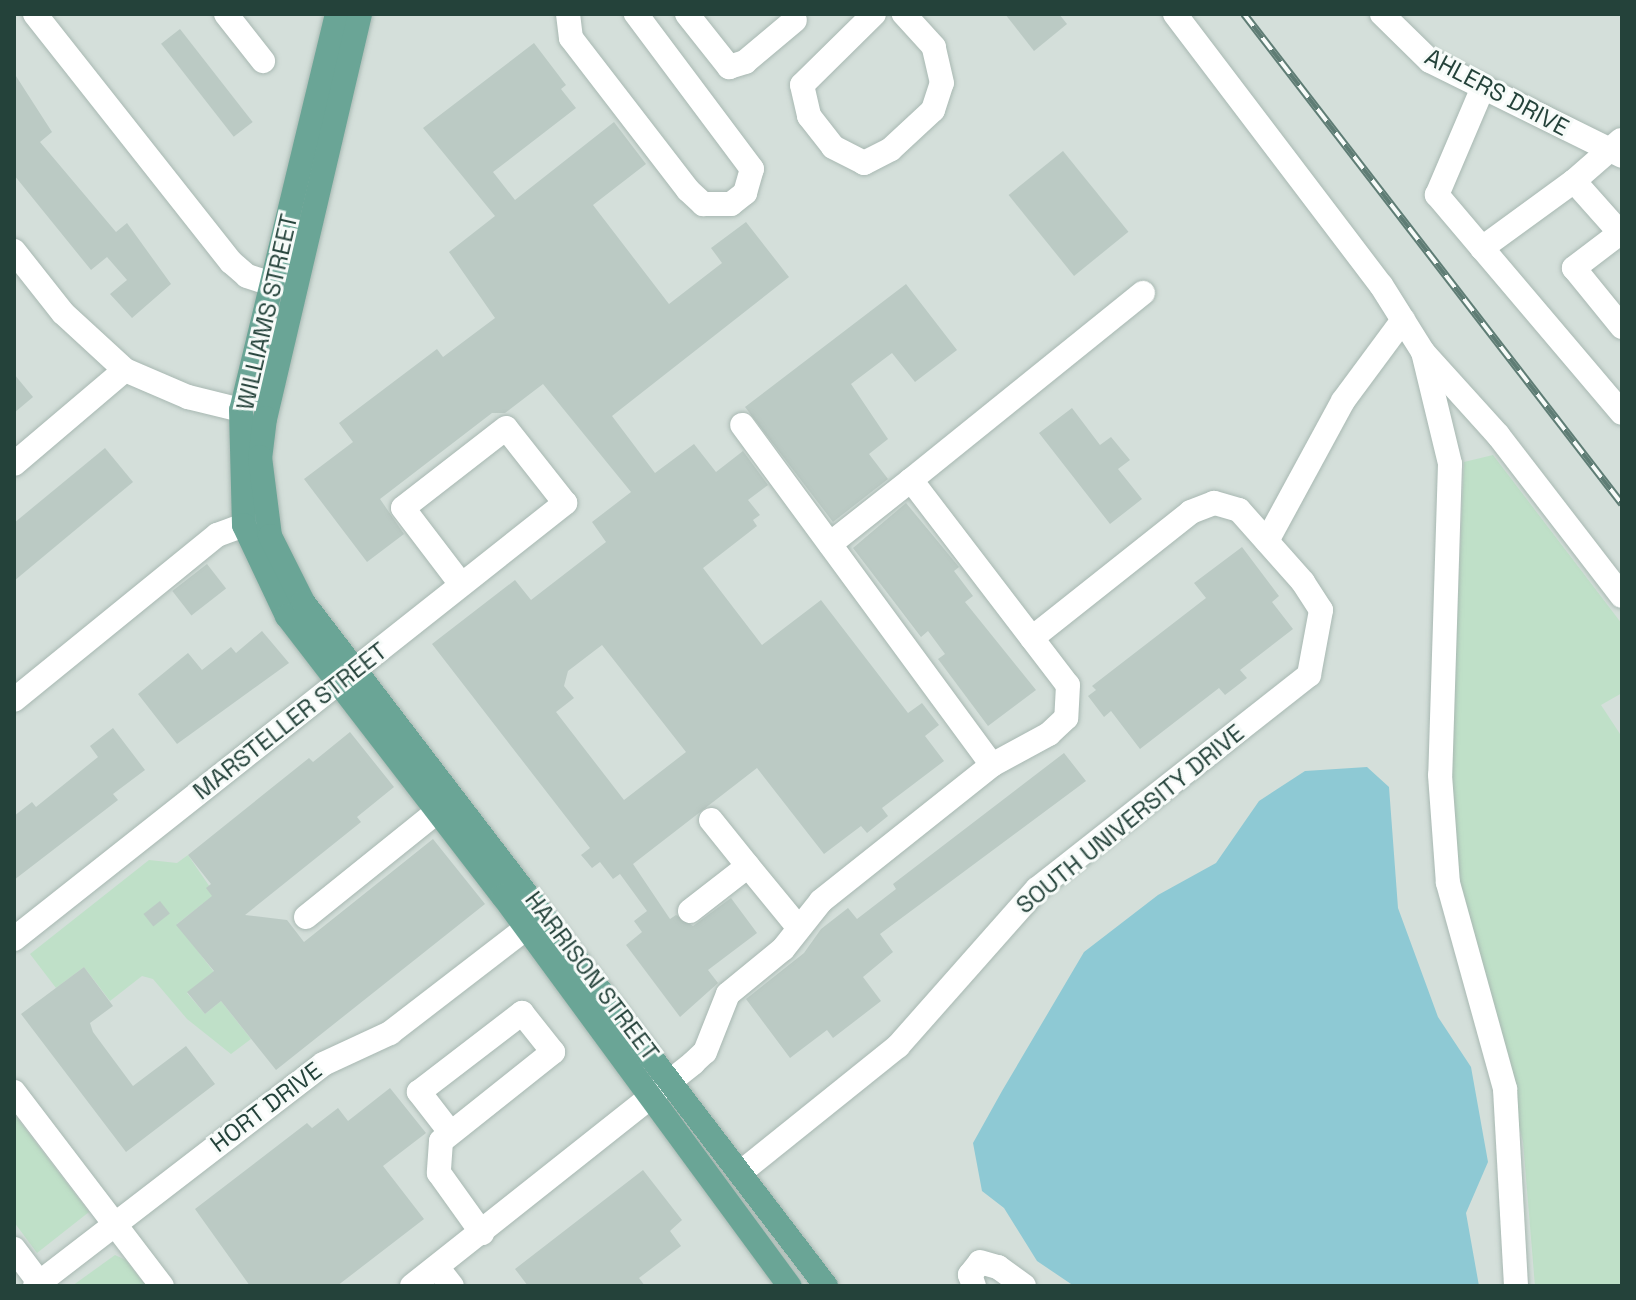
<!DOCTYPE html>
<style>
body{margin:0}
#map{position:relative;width:1636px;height:1300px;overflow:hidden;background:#e6efeb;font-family:"Space Grotesk",sans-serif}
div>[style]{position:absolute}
.built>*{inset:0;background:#d4dfda;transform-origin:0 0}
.green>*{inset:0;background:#bfe0c8}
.water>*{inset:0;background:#8ec9d4}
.building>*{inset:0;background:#bbcac4;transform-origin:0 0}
.roads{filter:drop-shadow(0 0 2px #a8b8b2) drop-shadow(0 0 2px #a8b8b2)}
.minor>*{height:24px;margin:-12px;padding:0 12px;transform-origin:12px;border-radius:12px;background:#fff}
.major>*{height:24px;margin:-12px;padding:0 12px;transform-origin:12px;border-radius:12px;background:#6aa596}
.rail>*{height:8px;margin-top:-4px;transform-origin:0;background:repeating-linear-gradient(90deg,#f7fbf9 0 15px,#5f7d75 0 30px);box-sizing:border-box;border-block:2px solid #5f7d75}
span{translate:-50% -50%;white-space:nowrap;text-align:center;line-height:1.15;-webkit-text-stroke:6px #f7fbf9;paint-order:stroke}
.street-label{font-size:24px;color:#24423a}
.frame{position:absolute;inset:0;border:16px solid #24423a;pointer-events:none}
</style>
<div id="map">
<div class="built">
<i style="left:14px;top:14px;width:1608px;height:1272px"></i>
</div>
<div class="green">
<i style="clip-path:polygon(1493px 455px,1622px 624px,1622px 693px,1601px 705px,1622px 737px,1622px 1286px,1535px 1286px,1523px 1142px,1459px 889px,1450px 789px,1464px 462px)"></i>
<i style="clip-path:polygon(188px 855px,240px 931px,205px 902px,177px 924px,217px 976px,212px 973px,187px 993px,205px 1014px,221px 1001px,251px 1039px,231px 1054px,187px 1019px,153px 979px,142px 976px,110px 1001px,84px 967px,56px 988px,30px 954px,149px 860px,177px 863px)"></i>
<i style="clip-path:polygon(14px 1114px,89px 1212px,37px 1253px,14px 1222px)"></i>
<i style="clip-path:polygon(115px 1255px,126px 1260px,146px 1286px,72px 1286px)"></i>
</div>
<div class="water">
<i style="clip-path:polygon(1367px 767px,1389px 787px,1398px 908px,1438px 1017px,1471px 1067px,1488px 1162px,1466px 1213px,1479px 1286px,1074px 1286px,1037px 1261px,1004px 1208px,982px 1191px,973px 1143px,1002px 1091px,1084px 952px,1158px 895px,1216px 863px,1259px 801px,1305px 771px)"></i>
</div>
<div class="building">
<i style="clip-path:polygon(1005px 14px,1059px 14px,1067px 24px,1034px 51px)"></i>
<i style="left:180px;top:29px;width:118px;height:24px;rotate:52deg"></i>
<i style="clip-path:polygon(evenodd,534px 43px,566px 85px,561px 89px,576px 108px,493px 172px,515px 200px,614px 122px,646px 164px,593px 205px,669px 304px,722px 263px,711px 248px,746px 222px,789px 277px,612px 416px,655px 473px,694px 444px,716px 472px,743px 451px,768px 485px,748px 500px,760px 515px,753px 520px,757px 526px,703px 568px,762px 645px,821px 600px,908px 713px,922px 703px,939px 725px,925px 736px,944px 761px,882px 808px,888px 816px,867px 833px,861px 826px,824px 854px,757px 768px,633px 864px,670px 919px,676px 915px,693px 926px,731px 898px,757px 933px,708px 970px,718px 983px,680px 1017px,626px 945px,642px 932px,634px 921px,647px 911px,620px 874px,613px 879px,600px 862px,592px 868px,587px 862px,581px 855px,590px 848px,432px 644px,515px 580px,531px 600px,606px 542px,592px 522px,631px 492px,543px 384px,505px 413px,492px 413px,380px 499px,404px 534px,367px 562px,304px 479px,353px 442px,339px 423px,437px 349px,443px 357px,495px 318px,449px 252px,495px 216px,423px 128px,534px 43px,602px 645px,686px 752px,624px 800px,556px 712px,574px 698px,564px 686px,568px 671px,602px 645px)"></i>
<i style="clip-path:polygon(14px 73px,52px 132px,40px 142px,116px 232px,127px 223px,171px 284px,132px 318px,110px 294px,127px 280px,107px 257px,91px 270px,14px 175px)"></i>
<i style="left:1063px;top:151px;width:104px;height:70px;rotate:51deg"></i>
<i style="clip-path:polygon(906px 284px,957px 350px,915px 382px,892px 353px,851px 384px,888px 439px,869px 454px,888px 479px,833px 522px,745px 407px)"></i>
<i style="clip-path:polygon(14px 374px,33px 397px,14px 413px)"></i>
<i style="clip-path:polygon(1072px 408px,1100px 445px,1111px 437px,1130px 460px,1118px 469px,1142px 499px,1110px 524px,1039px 433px)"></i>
<i style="clip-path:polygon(105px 448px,133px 482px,14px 581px,14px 523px)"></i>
<i style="clip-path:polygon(906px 503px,959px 567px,954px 571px,973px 596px,965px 602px,1036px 690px,988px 726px,938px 659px,945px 654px,928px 631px,921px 637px,853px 548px)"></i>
<i style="clip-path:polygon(1242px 547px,1279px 596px,1272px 602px,1293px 629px,1240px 670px,1247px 678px,1225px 695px,1219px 688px,1140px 749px,1111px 711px,1104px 717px,1088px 696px,1096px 690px,1092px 686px,1206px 598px,1194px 583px)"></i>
<i style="left:207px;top:564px;width:31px;height:44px;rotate:52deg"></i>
<i style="clip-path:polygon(262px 631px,289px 663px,177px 744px,138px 694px,188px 653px,202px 670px,231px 647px,236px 653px)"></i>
<i style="clip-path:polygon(113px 728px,145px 770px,113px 794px,118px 800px,14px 880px,14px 816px,32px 802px,36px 807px,98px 757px,90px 746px)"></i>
<i style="clip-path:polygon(350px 732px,394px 787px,357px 817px,361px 822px,245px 915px,287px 920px,304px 942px,433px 839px,485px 904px,276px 1070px,221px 1001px,205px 1014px,187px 992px,214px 971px,176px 925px,212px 896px,206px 888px,211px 884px,188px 855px,309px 758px,313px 762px)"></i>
<i style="clip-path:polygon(1064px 753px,1086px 781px,880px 934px,893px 952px,863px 977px,881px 1001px,833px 1038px,827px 1030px,790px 1058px,746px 999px,804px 953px,821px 929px,848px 908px,857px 919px,896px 889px,893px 884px)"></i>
<i style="left:160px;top:901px;width:16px;height:21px;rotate:52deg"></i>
<i style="clip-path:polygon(84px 967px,113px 1006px,90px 1023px,93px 1032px,133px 1086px,186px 1046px,215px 1084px,126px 1152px,21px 1014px)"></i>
<i style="clip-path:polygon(390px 1088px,426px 1133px,383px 1166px,424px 1219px,337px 1286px,250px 1286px,195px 1209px,307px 1123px,312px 1128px,338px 1108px,348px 1121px)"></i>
<i style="clip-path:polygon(643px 1170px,682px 1220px,670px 1231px,681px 1246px,639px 1278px,645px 1286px,528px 1286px,515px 1269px)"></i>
</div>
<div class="roads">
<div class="minor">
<i style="left:35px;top:14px;width:316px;rotate:51.7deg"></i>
<i style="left:231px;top:262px;width:21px;rotate:41deg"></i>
<i style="left:247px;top:276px;width:26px;rotate:18deg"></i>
<i style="left:226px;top:14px;width:60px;rotate:51.8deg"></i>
<i style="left:568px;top:14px;width:24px;rotate:83deg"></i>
<i style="left:571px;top:38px;width:192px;rotate:52.4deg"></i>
<i style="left:688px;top:190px;width:21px;rotate:43deg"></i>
<i style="left:703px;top:204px;width:28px"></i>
<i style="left:731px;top:204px;width:18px;rotate:-38deg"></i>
<i style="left:745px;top:193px;width:25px;rotate:-74deg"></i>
<i style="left:752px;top:169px;width:194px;rotate:-126.8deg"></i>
<i style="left:687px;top:14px;width:68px;rotate:51.6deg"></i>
<i style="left:729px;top:67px;width:17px;rotate:-17deg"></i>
<i style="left:745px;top:62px;width:65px;rotate:-40deg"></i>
<i style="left:874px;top:14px;width:101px;rotate:135.4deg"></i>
<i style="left:802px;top:85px;width:32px;rotate:77deg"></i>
<i style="left:809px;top:116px;width:39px;rotate:52deg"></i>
<i style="left:833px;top:147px;width:35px;rotate:27deg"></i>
<i style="left:864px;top:163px;width:30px;rotate:-27deg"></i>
<i style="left:891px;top:149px;width:57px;rotate:-42.9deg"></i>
<i style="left:933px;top:110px;width:28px;rotate:-72deg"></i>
<i style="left:942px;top:83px;width:37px;rotate:-103deg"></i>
<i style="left:934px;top:47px;width:45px;rotate:-132.3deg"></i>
<i style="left:1175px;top:14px;width:340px;rotate:52.8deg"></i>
<i style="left:1381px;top:285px;width:79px;rotate:57.9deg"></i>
<i style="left:1423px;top:352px;width:112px;rotate:47.9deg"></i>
<i style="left:1498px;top:435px;width:203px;rotate:52.4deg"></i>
<i style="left:1382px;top:14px;width:67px;rotate:44.4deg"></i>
<i style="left:1430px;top:61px;width:214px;rotate:26.3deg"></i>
<i style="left:1621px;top:140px;width:62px;rotate:138.9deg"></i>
<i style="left:1574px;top:181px;width:72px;rotate:48.4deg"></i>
<i style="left:1574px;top:181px;width:114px;rotate:143.9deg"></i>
<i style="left:1482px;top:248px;width:216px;rotate:49.7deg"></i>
<i style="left:1620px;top:233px;width:58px;rotate:142.7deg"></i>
<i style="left:1574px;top:268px;width:76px;rotate:50.9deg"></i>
<i style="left:1482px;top:248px;width:70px;rotate:-130.3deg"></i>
<i style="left:1437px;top:195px;width:117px;rotate:-66.9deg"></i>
<i style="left:14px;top:251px;width:79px;rotate:51.7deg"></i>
<i style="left:63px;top:313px;width:84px;rotate:42.6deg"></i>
<i style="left:125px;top:370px;width:69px;rotate:23.2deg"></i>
<i style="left:188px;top:397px;width:55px;rotate:13.8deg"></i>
<i style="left:1423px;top:352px;width:115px;rotate:76.4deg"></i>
<i style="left:1450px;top:464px;width:311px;rotate:91.8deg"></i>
<i style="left:1440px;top:775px;width:108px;rotate:85.8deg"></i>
<i style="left:1448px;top:883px;width:214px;rotate:74.5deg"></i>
<i style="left:1505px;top:1089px;width:197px;rotate:86.8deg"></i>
<i style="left:14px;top:464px;width:145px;rotate:-40.3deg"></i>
<i style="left:911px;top:480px;width:298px;rotate:-38.9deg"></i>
<i style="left:1267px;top:541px;width:159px;rotate:-61.5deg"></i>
<i style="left:1343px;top:401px;width:101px;rotate:-53.5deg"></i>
<i style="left:830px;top:544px;width:103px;rotate:-38.3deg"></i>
<i style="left:911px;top:480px;width:258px;rotate:52.6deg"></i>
<i style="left:1068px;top:685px;width:33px;rotate:93deg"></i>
<i style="left:1066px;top:718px;width:23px;rotate:137deg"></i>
<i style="left:1049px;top:734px;width:65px;rotate:151.5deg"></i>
<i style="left:14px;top:700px;width:262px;rotate:-39.1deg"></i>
<i style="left:217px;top:535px;width:29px;rotate:-20deg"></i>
<i style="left:711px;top:820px;width:59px;rotate:51.2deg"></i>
<i style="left:690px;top:911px;width:73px;rotate:-37.8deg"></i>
<i style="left:748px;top:866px;width:80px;rotate:50.6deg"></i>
<i style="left:306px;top:917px;width:169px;rotate:-38.8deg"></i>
<i style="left:14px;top:939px;width:703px;rotate:-38.35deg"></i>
<i style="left:565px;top:503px;width:95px;rotate:-128.2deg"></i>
<i style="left:506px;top:428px;width:130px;rotate:142.2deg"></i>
<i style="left:403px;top:508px;width:96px;rotate:52.7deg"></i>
<i style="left:14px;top:1092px;width:244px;rotate:52.7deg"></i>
<i style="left:450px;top:1132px;width:51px;rotate:-127.8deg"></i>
<i style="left:419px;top:1092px;width:130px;rotate:-37.5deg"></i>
<i style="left:522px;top:1013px;width:50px;rotate:51.5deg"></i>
<i style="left:553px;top:1052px;width:143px;rotate:141.5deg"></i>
<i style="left:441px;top:1141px;width:32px;rotate:94deg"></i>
<i style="left:439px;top:1173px;width:74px;rotate:54.4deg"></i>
<i style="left:740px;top:1173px;width:203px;rotate:-38.8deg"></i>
<i style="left:898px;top:1046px;width:210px;rotate:-48.5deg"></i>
<i style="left:1037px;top:889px;width:346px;rotate:-38.2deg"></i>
<i style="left:1309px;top:675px;width:66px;rotate:-79.5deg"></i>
<i style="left:1321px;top:610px;width:33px;rotate:-123deg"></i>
<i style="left:1303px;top:582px;width:96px;rotate:-131.6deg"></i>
<i style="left:1239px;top:510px;width:26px;rotate:-164deg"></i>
<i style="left:1214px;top:503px;width:25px;rotate:159deg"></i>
<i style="left:1191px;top:512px;width:203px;rotate:141.6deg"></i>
<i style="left:14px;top:1249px;width:46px;rotate:52.9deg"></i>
<i style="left:437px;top:1267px;width:24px;rotate:52deg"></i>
<i style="left:35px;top:1286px;width:364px;rotate:-37.6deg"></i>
<i style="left:323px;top:1064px;width:74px;rotate:-24.8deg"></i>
<i style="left:390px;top:1033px;width:192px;rotate:-37.6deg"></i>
<i style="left:412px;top:1286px;width:359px;rotate:-38.4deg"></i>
<i style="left:693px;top:1063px;width:16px;rotate:-43deg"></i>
<i style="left:705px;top:1052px;width:62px;rotate:-68.4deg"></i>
<i style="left:728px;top:994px;width:71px;rotate:-39.3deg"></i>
<i style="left:783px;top:949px;width:61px;rotate:-51.6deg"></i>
<i style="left:821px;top:901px;width:218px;rotate:-38.5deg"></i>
<i style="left:992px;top:765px;width:422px;rotate:-126.3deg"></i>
<i style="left:974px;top:1286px;width:12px;rotate:-110deg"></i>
<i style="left:970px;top:1275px;width:16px;rotate:-52deg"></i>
<i style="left:980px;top:1262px;width:19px;rotate:16deg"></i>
<i style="left:998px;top:1267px;width:32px;rotate:36deg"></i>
</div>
<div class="major">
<i style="left:337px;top:14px;width:407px;rotate:103.6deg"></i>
<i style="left:241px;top:410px;width:115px;rotate:88.5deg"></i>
<i style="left:244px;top:525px;width:101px;rotate:64.7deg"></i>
<i style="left:287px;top:616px;width:354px;rotate:52.4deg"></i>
<i style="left:503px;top:896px;width:484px;rotate:53.7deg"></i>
<i style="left:360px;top:14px;width:415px;rotate:103.2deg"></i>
<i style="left:265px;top:418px;width:39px;rotate:97deg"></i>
<i style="left:260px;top:457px;width:80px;rotate:82.8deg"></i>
<i style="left:270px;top:536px;width:74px;rotate:63.4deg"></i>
<i style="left:303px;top:602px;width:861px;rotate:52.6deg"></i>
</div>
</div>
<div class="rail">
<i style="left:1244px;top:14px;width:619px;rotate:52.35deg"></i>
</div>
<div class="street-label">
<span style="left:1497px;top:92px;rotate:28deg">AHLERS DRIVE</span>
<span style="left:267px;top:312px;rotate:-77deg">WILLIAMS STREET</span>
<span style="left:290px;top:721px;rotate:-38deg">MARSTELLER STREET</span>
<span style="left:1130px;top:819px;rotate:-39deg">SOUTH UNIVERSITY DRIVE</span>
<span style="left:592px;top:976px;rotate:53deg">HARRISON STREET</span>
<span style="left:266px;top:1107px;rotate:-37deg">HORT DRIVE</span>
</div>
<div class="frame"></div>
</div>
